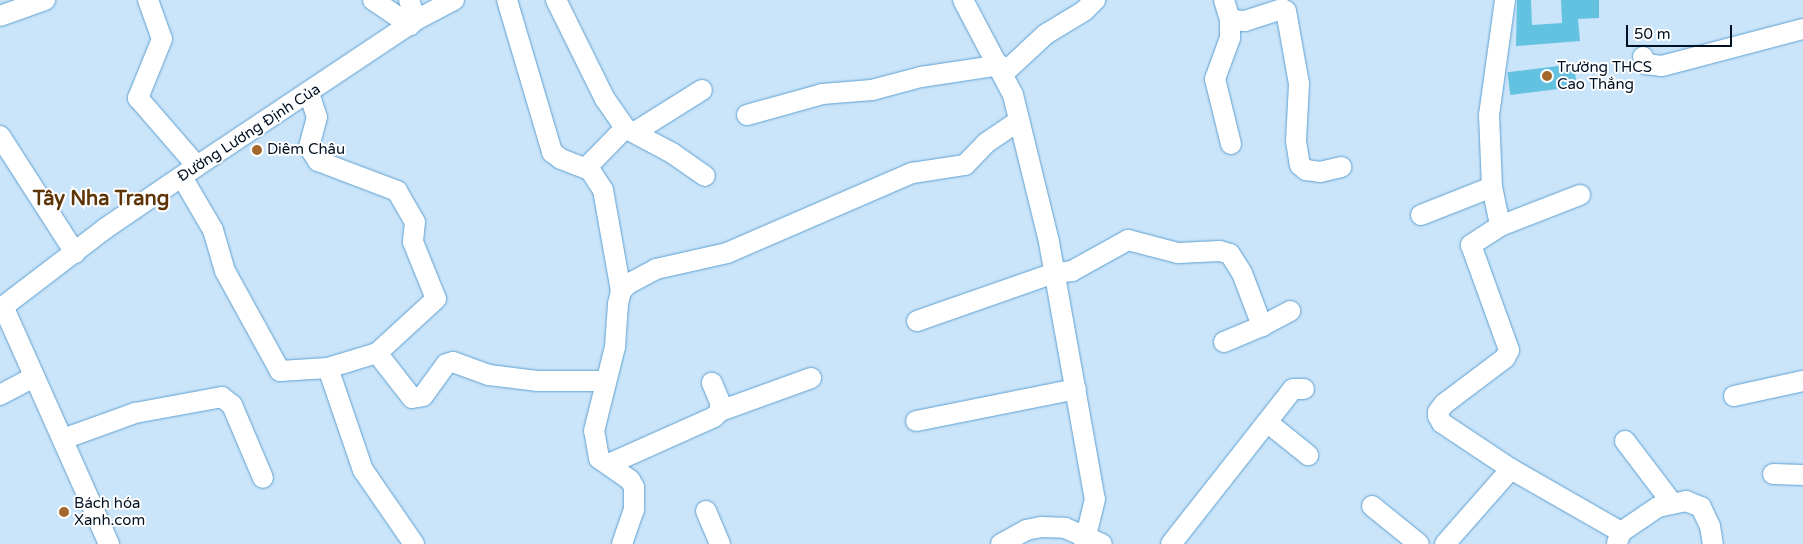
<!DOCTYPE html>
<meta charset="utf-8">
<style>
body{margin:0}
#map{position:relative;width:1803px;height:544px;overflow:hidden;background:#cae4f9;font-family:"Varela Round",sans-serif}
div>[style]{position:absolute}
.building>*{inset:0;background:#64c2e1;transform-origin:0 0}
.roads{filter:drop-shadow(0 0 1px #5ea0d1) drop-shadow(0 0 1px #5ea0d1)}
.minor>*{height:20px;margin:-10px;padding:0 10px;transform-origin:10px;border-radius:10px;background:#fff}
.dots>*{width:14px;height:14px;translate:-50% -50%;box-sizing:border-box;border:2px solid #fff;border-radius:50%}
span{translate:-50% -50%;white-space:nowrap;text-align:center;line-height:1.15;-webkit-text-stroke:4px #fff;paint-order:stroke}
.poi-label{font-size:15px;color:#001123}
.left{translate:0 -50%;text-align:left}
.street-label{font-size:15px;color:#001123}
.district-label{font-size:20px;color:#5d3507;font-weight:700}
.scale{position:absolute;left:1626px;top:25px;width:106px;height:22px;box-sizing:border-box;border:2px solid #001123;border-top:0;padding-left:6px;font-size:15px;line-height:18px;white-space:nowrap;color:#001123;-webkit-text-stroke:4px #fff;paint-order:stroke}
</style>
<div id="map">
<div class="building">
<i style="clip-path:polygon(1517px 0,1531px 0,1532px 25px,1562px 23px,1561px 0,1599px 0,1599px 18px,1578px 19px,1580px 41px,1516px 46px)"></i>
<i style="left:1574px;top:64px;width:23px;height:67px;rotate:83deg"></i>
</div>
<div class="roads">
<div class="minor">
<i style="left:148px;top:0;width:41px;rotate:70.3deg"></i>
<i style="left:162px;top:39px;width:64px;rotate:112.1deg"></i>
<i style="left:138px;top:98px;width:90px;rotate:49.1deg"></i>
<i style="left:373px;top:0;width:45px;rotate:34deg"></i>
<i style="left:409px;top:0;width:21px;rotate:71deg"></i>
<i style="left:507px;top:0;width:159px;rotate:73.5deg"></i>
<i style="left:552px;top:152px;width:11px;rotate:38deg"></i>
<i style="left:561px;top:159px;width:31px;rotate:21deg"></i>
<i style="left:590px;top:170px;width:24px;rotate:57deg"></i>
<i style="left:603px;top:190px;width:103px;rotate:79.9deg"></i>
<i style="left:556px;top:0;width:110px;rotate:63.7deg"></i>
<i style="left:605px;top:99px;width:35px;rotate:55deg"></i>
<i style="left:625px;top:128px;width:53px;rotate:28deg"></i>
<i style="left:672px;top:153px;width:40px;rotate:34.9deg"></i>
<i style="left:963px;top:0;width:107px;rotate:62.2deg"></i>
<i style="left:1013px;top:95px;width:151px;rotate:76.2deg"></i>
<i style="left:1049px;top:242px;width:261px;rotate:79.9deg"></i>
<i style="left:1095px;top:499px;width:46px;rotate:103.7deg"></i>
<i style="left:1224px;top:0;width:21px;rotate:73deg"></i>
<i style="left:1230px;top:20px;width:18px;rotate:90deg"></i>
<i style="left:1230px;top:38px;width:44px;rotate:110.1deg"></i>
<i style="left:1215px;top:79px;width:67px;rotate:76.2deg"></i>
<i style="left:1505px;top:0;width:116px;rotate:97.9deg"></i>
<i style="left:1489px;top:115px;width:72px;rotate:87.6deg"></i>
<i style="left:1492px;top:187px;width:40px;rotate:78deg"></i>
<i style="left:1500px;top:226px;width:35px;rotate:147deg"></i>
<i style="left:1471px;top:245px;width:112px;rotate:70.1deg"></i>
<i style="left:1509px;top:350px;width:9px;rotate:117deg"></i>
<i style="left:1505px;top:358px;width:76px;rotate:143deg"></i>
<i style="left:1444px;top:404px;width:10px;rotate:127deg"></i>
<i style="left:1438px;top:412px;width:4px;rotate:90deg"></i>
<i style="left:1438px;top:416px;width:8px;rotate:60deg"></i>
<i style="left:1442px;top:423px;width:83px;rotate:33.7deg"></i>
<i style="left:1511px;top:469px;width:127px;rotate:29.8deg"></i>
<i style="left:0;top:16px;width:48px;rotate:-19.6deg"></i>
<i style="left:1230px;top:20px;width:15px;rotate:4deg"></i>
<i style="left:1245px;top:21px;width:39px;rotate:-18deg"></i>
<i style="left:1282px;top:9px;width:4px;rotate:27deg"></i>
<i style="left:1286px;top:11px;width:74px;rotate:79.9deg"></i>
<i style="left:1299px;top:84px;width:57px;rotate:93deg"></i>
<i style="left:1296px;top:141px;width:24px;rotate:81deg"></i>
<i style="left:1300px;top:165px;width:8px;rotate:40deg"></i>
<i style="left:1306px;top:170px;width:14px;rotate:8deg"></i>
<i style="left:1320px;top:172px;width:22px;rotate:-13deg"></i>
<i style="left:1643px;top:57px;width:8px;rotate:67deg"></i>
<i style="left:1646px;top:64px;width:16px;rotate:7deg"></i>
<i style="left:1662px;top:66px;width:146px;rotate:-14.7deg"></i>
<i style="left:1004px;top:73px;width:57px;rotate:-42.9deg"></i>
<i style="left:1046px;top:34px;width:44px;rotate:-31.2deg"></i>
<i style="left:1084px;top:11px;width:16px;rotate:-45deg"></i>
<i style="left:309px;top:93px;width:25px;rotate:72deg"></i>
<i style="left:317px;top:117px;width:31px;rotate:105deg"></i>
<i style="left:309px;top:147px;width:17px;rotate:57deg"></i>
<i style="left:318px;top:161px;width:85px;rotate:20.8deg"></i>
<i style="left:397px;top:191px;width:36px;rotate:60deg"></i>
<i style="left:415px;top:222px;width:20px;rotate:96deg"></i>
<i style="left:413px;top:242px;width:61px;rotate:68deg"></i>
<i style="left:436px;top:299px;width:80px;rotate:137.5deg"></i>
<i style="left:377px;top:353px;width:51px;rotate:163deg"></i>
<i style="left:747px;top:115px;width:78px;rotate:-15.6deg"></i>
<i style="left:822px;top:94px;width:50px;rotate:-4.6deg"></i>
<i style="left:872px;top:90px;width:51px;rotate:-14.9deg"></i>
<i style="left:921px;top:77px;width:80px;rotate:-8.6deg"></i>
<i style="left:635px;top:132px;width:79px;rotate:-32.1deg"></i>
<i style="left:0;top:136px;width:139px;rotate:57.3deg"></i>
<i style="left:587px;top:167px;width:54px;rotate:-45.7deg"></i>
<i style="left:182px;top:177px;width:61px;rotate:59.7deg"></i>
<i style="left:213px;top:230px;width:43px;rotate:73.7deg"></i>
<i style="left:225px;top:271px;width:114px;rotate:61.2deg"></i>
<i style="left:280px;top:371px;width:48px;rotate:-3.6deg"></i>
<i style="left:328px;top:368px;width:108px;rotate:71.1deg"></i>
<i style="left:363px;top:470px;width:90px;rotate:55.4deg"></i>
<i style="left:1421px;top:215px;width:76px;rotate:-21.5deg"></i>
<i style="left:1500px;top:226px;width:86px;rotate:-21.2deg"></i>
<i style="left:3px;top:306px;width:261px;rotate:66deg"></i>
<i style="left:0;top:309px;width:133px;rotate:-37.4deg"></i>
<i style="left:106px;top:228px;width:110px;rotate:-34.3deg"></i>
<i style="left:197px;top:166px;width:263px;rotate:-33.7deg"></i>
<i style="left:416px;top:20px;width:43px;rotate:-27.8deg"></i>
<i style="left:917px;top:321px;width:145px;rotate:-19.3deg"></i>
<i style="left:1054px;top:273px;width:18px;rotate:-6deg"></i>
<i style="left:1072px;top:271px;width:64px;rotate:-29deg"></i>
<i style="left:1128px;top:240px;width:52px;rotate:14.6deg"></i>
<i style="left:1178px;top:253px;width:42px;rotate:-2.7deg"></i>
<i style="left:1220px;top:251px;width:10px;rotate:17deg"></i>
<i style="left:1230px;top:254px;width:22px;rotate:58deg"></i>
<i style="left:1242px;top:273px;width:57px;rotate:69.3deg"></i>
<i style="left:1262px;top:326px;width:32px;rotate:-28deg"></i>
<i style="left:1224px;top:342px;width:41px;rotate:-22.8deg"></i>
<i style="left:377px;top:353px;width:57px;rotate:52.1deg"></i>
<i style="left:412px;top:398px;width:11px;rotate:-10deg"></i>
<i style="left:423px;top:396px;width:39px;rotate:-54deg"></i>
<i style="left:446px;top:364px;width:7px;rotate:-16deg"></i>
<i style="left:453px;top:362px;width:38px;rotate:20deg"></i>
<i style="left:489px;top:375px;width:48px;rotate:7.1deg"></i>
<i style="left:537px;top:381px;width:68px"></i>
<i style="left:0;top:395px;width:36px;rotate:-28deg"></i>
<i style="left:1734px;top:396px;width:71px;rotate:-12.3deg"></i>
<i style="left:720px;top:411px;width:97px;rotate:-19.9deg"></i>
<i style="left:916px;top:421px;width:163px;rotate:-11.3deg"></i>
<i style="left:1267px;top:422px;width:53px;rotate:38.8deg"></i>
<i style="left:63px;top:439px;width:77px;rotate:-19.9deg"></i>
<i style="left:135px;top:413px;width:88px;rotate:-10.4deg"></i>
<i style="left:222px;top:397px;width:13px;rotate:39deg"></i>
<i style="left:232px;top:405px;width:79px;rotate:67deg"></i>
<i style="left:1625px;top:441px;width:78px;rotate:52.8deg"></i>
<i style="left:609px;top:464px;width:115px;rotate:-24.1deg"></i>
<i style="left:714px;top:417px;width:8px;rotate:-45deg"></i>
<i style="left:720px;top:411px;width:9px;rotate:-90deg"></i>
<i style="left:720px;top:402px;width:21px;rotate:-113deg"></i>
<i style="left:1773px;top:474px;width:30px;rotate:2deg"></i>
<i style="left:1372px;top:506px;width:60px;rotate:39deg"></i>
<i style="left:706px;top:511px;width:36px;rotate:67deg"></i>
<i style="left:1617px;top:543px;width:12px;rotate:-70deg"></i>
<i style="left:1621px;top:532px;width:30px;rotate:-34deg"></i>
<i style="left:1646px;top:515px;width:14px;rotate:-34deg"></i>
<i style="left:1658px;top:507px;width:29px;rotate:-12deg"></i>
<i style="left:1686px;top:501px;width:16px;rotate:22deg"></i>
<i style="left:1701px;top:507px;width:21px;rotate:65deg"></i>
<i style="left:1710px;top:526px;width:18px;rotate:81deg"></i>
<i style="left:622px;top:544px;width:36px;rotate:-71deg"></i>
<i style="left:634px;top:510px;width:23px;rotate:-90deg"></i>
<i style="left:634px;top:487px;width:8px;rotate:-120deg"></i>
<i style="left:630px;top:480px;width:38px;rotate:-145deg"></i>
<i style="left:599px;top:458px;width:27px;rotate:-100deg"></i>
<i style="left:594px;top:431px;width:87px;rotate:-76deg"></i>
<i style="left:615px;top:347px;width:43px;rotate:-86deg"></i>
<i style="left:618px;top:304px;width:13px;rotate:-77deg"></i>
<i style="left:621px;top:291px;width:10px;rotate:-45deg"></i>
<i style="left:628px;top:284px;width:32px;rotate:-28deg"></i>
<i style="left:656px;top:269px;width:73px;rotate:-12.7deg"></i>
<i style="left:727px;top:253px;width:202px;rotate:-23.4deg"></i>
<i style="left:912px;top:173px;width:54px;rotate:-8.6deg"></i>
<i style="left:965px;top:165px;width:30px;rotate:-46deg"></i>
<i style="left:986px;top:143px;width:40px;rotate:-34deg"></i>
<i style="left:1001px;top:544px;width:29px;rotate:-29deg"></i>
<i style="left:1026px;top:530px;width:15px;rotate:-11deg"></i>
<i style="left:1041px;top:527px;width:24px;rotate:2deg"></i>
<i style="left:1065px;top:528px;width:40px;rotate:23.4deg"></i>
<i style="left:1171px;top:544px;width:197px;rotate:-51.8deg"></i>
<i style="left:1293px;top:389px;width:11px"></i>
<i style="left:1445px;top:544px;width:100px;rotate:-48.7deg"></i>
</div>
</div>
<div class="dots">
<i style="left:1547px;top:76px;background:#a5682c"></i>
<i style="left:257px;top:150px;background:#a5682c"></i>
<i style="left:64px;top:512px;background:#a5682c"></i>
</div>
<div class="poi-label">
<span class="left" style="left:1557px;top:76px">Trường THCS<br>Cao Thắng</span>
<span class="left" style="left:267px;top:150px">Diêm Châu</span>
<span class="left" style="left:74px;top:512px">Bách hóa<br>Xanh.com</span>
</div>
<div class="street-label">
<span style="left:249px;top:133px;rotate:-33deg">Đường Lương Định Của</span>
</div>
<div class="district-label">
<span style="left:101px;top:199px">Tây Nha Trang</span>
</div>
<div class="scale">50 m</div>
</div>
